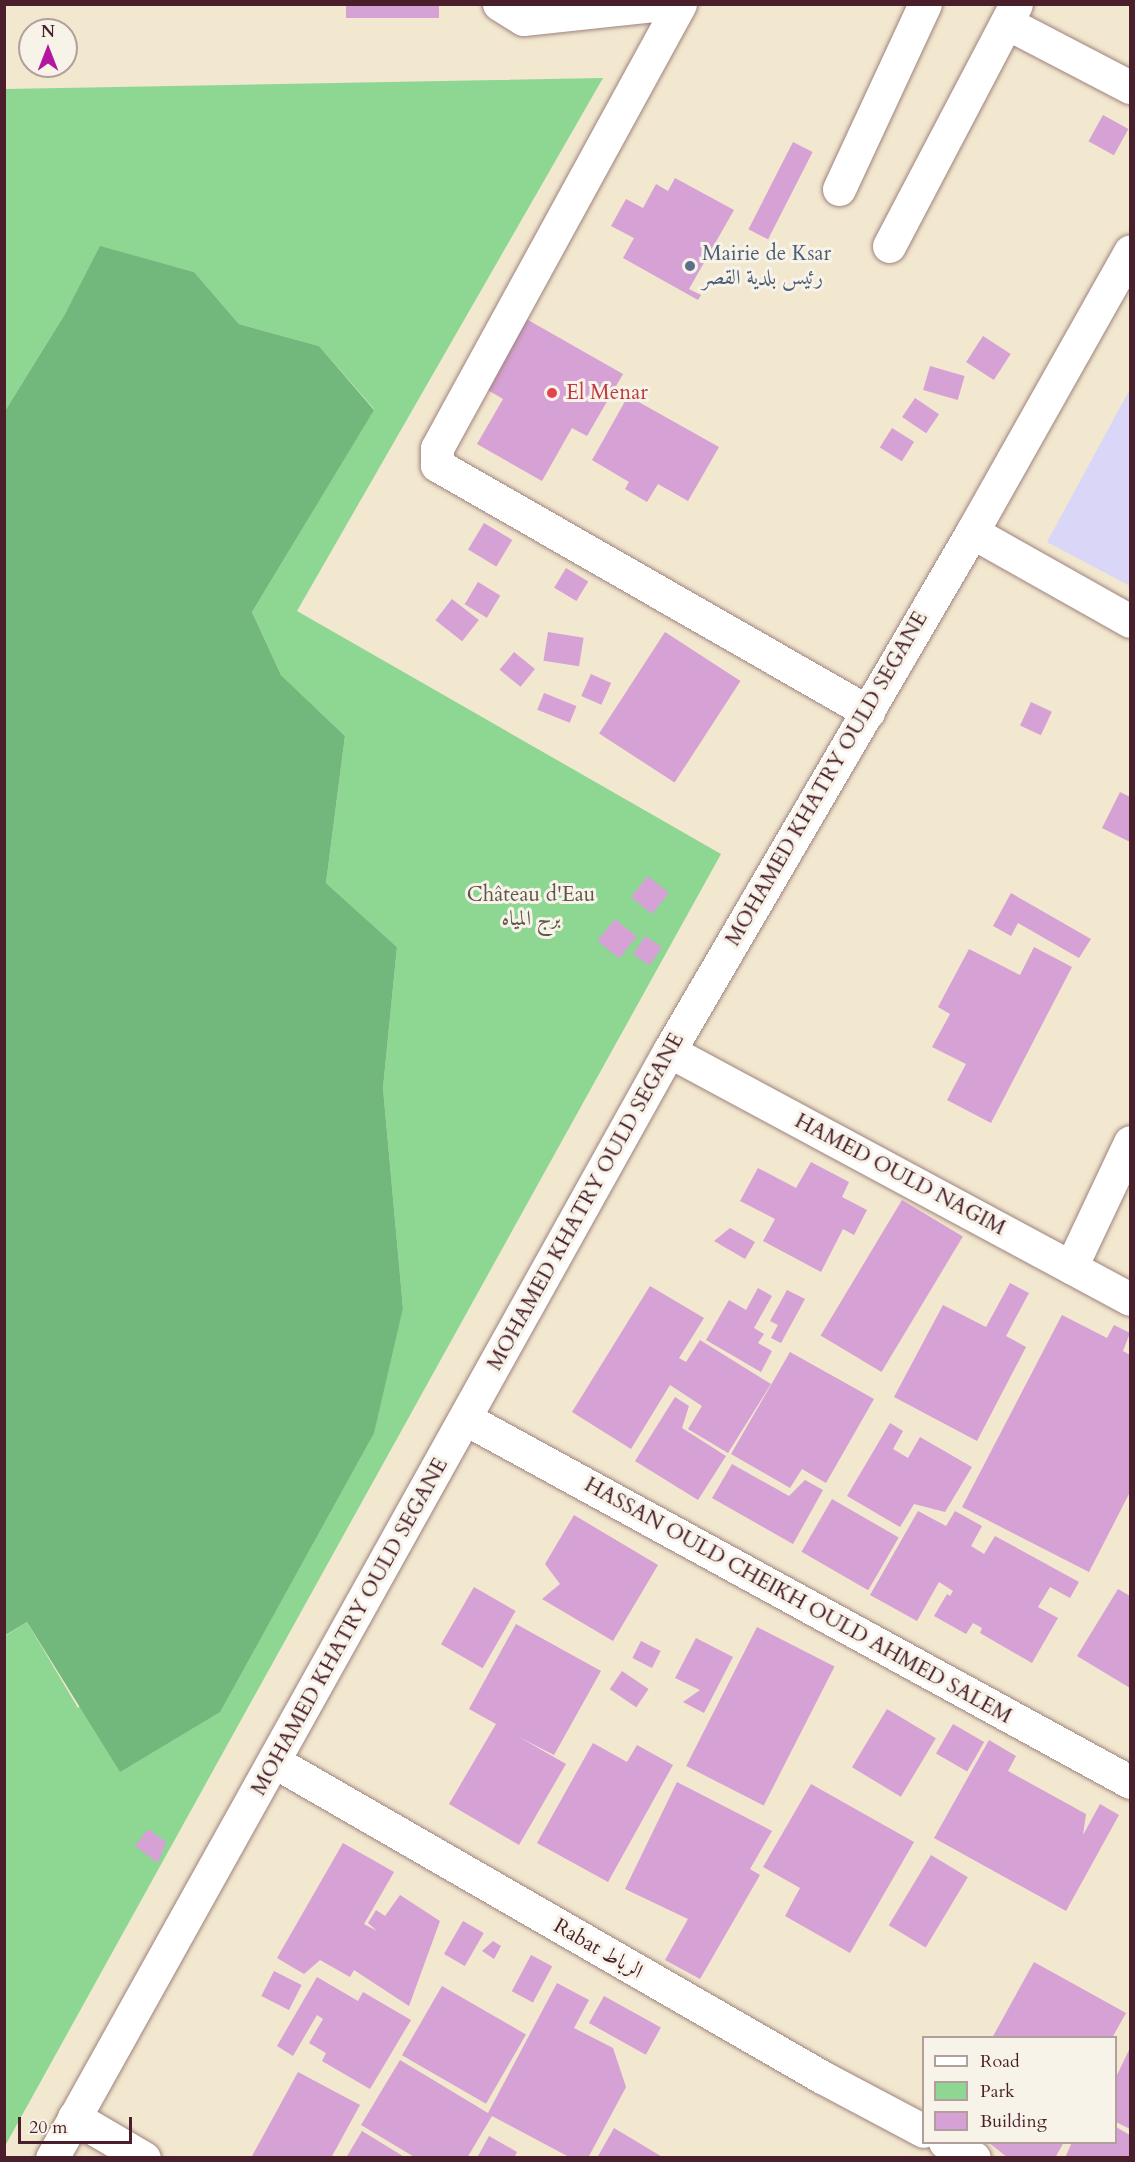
<!DOCTYPE html>
<meta charset="utf-8">
<style>
body{margin:0}
#map{position:relative;width:1135px;height:2162px;overflow:hidden;background:#f2e7cf;font-family:Cardo,Amiri,serif}
div>[style]{position:absolute}
.built>*{inset:0;background:#dad6f7}
.green>*{inset:0;background:#8dd793}
.forest>*{inset:0;background:#72b87d}
.building>*{inset:0;background:#d6a1d4;transform-origin:0 0}
.roads{filter:drop-shadow(0 0 2px #9e837d) drop-shadow(0 0 2px #9e837d)}
.minor>*{height:33px;margin:-16.5px;padding:0 16.5px;transform-origin:16.5px;border-radius:16.5px;background:#fff}
.dots>*{width:16px;height:16px;translate:-50% -50%;box-sizing:border-box;border:3px solid #f7f3e8;border-radius:50%}
span{translate:-50% -50%;white-space:nowrap;text-align:center;line-height:1.15;-webkit-text-stroke:6px #f7f3e8;paint-order:stroke}
.service-label{font-size:21px;color:#4e5e75}
.left{translate:0 -50%;text-align:left}
.health-label{font-size:21px;color:#be3a42}
.street-label{font-size:21px;color:#4a1f2b}
.park-label{font-size:21px;color:#5e564a}
.frame{position:absolute;inset:0;border:6px solid #4a1f2b;pointer-events:none}
.legend{position:absolute;left:922px;top:2036px;width:195px;height:108px;box-sizing:border-box;background:#f7f3e8;border:2px solid #b29e9c;margin:0;padding:8px 10px;list-style:none;font-size:18px;color:#4a1f2b}
.legend li{display:flex;align-items:center;gap:12px;height:30px}
.legend b{width:30px;border:2px solid #b29e9c}
.north{position:absolute;left:18px;top:18px;width:60px;height:60px;box-sizing:border-box;background:#f7f3e8;border:2px solid #b29e9c;border-radius:50%;rotate:0deg;font-size:16px;font-weight:700;line-height:24px;text-align:center;color:#4a1f2b}
.north::after{content:'';display:block;margin:auto;width:21px;height:27px;background:#b5179e;clip-path:polygon(50% 0,100% 100%,50% 72%,0 100%)}
.scale{position:absolute;left:18px;top:2117px;width:114px;height:27px;box-sizing:border-box;border:3px solid #4a1f2b;border-top:0;padding-left:8px;font-size:18px;line-height:21px;white-space:nowrap;color:#4a1f2b;-webkit-text-stroke:4px #f7f3e8;paint-order:stroke}
</style>
<div id="map">
<div class="built">
<i style="clip-path:polygon(1130px 389px,1130px 586px,1047px 542px)"></i>
</div>
<div class="green">
<i style="clip-path:polygon(603px 78px,297px 611px,721px 854px,5px 2146px,5px 1636px,27px 1622px,78px 1708px,403px 1308px,383px 1088px,397px 947px,326px 883px,345px 736px,281px 675px,252px 612px,374px 409px,319px 346px,239px 324px,194px 272px,101px 247px,65px 314px,5px 411px,5px 89px)"></i>
</div>
<div class="forest">
<i style="clip-path:polygon(100px 246px,194px 272px,239px 324px,319px 346px,374px 410px,252px 612px,281px 675px,345px 736px,326px 883px,397px 947px,383px 1088px,403px 1308px,374px 1433px,220px 1712px,120px 1772px,27px 1622px,4px 1636px,5px 411px,65px 314px)"></i>
</div>
<div class="building">
<i style="left:346px;top:4px;width:93px;height:14px"></i>
<i style="left:1103px;top:115px;width:29px;height:30px;rotate:29deg"></i>
<i style="left:793px;top:142px;width:22px;height:98px;rotate:27deg"></i>
<i style="clip-path:polygon(675px 178px,734px 210px,689px 289px,701px 295px,698px 300px,623px 258px,634px 238px,611px 226px,626px 199px,643px 208px,656px 184px,668px 191px)"></i>
<i style="clip-path:polygon(521px 316px,623px 374px,587px 436px,572px 428px,542px 481px,477px 444px,503px 399px,481px 386px)"></i>
<i style="left:983px;top:336px;width:33px;height:31px;rotate:33deg"></i>
<i style="left:930px;top:366px;width:36px;height:25px;rotate:16deg"></i>
<i style="clip-path:polygon(628px 396px,719px 447px,688px 501px,658px 484px,647px 502px,625px 489px,629px 482px,592px 460px)"></i>
<i style="left:915px;top:398px;width:29px;height:23px;rotate:34deg"></i>
<i style="left:892px;top:428px;width:26px;height:23px;rotate:32deg"></i>
<i style="left:484px;top:523px;width:33px;height:31px;rotate:31deg"></i>
<i style="left:566px;top:568px;width:26px;height:23px;rotate:31deg"></i>
<i style="left:478px;top:582px;width:26px;height:26px;rotate:31deg"></i>
<i style="left:452px;top:599px;width:34px;height:27px;rotate:38deg"></i>
<i style="left:548px;top:632px;width:36px;height:29px;rotate:9deg"></i>
<i style="left:665px;top:632px;width:90px;height:121px;rotate:33deg"></i>
<i style="left:514px;top:652px;width:27px;height:23px;rotate:39deg"></i>
<i style="left:591px;top:674px;width:22px;height:24px;rotate:24deg"></i>
<i style="left:544px;top:693px;width:35px;height:18px;rotate:22deg"></i>
<i style="left:1031px;top:702px;width:23px;height:26px;rotate:25deg"></i>
<i style="clip-path:polygon(1120px 792px,1130px 797px,1130px 842px,1102px 828px)"></i>
<i style="left:648px;top:876px;width:27px;height:27px;rotate:39deg"></i>
<i style="clip-path:polygon(1011px 893px,1091px 939px,1079px 958px,1018px 923px,1011px 936px,993px 926px)"></i>
<i style="left:615px;top:919px;width:28px;height:28px;rotate:39deg"></i>
<i style="left:645px;top:936px;width:20px;height:22px;rotate:33deg"></i>
<i style="clip-path:polygon(1034px 947px,1072px 967px,991px 1123px,947px 1100px,966px 1064px,932px 1047px,950px 1014px,938px 1007px,969px 949px,1020px 975px)"></i>
<i style="clip-path:polygon(811px 1162px,849px 1182px,842px 1197px,867px 1210px,854px 1235px,843px 1229px,821px 1272px,763px 1241px,775px 1219px,740px 1201px,758px 1168px,796px 1188px)"></i>
<i style="left:902px;top:1200px;width:71px;height:158px;rotate:31deg"></i>
<i style="clip-path:polygon(730px 1228px,755px 1242px,745px 1259px,714px 1241px)"></i>
<i style="clip-path:polygon(1010px 1283px,1029px 1293px,1006px 1336px,1026px 1347px,977px 1441px,894px 1397px,943px 1305px,986px 1327px)"></i>
<i style="clip-path:polygon(650px 1286px,704px 1318px,679px 1358px,686px 1362px,700px 1340px,771px 1384px,728px 1453px,688px 1429px,702px 1406px,670px 1385px,631px 1449px,572px 1412px)"></i>
<i style="clip-path:polygon(758px 1288px,772px 1296px,754px 1328px,764px 1334px,758px 1343px,772px 1351px,761px 1372px,706px 1340px,729px 1300px,746px 1310px)"></i>
<i style="clip-path:polygon(787px 1290px,805px 1299px,781px 1343px,771px 1338px,778px 1325px,770px 1321px)"></i>
<i style="clip-path:polygon(1062px 1315px,1107px 1338px,1114px 1325px,1130px 1333px,1123px 1351px,1130px 1355px,1130px 1492px,1089px 1572px,962px 1507px)"></i>
<i style="clip-path:polygon(790px 1352px,874px 1399px,826px 1483px,802px 1469px,790px 1488px,731px 1454px)"></i>
<i style="clip-path:polygon(675px 1397px,689px 1406px,682px 1428px,726px 1456px,698px 1500px,635px 1461px)"></i>
<i style="clip-path:polygon(890px 1423px,903px 1431px,893px 1449px,908px 1458px,920px 1437px,972px 1467px,945px 1512px,914px 1504px,900px 1527px,847px 1496px)"></i>
<i style="clip-path:polygon(732px 1464px,789px 1496px,805px 1480px,823px 1490px,793px 1544px,712px 1498px)"></i>
<i style="left:832px;top:1499px;width:77px;height:61px;rotate:30deg"></i>
<i style="clip-path:polygon(918px 1511px,946px 1526px,955px 1511px,982px 1526px,971px 1546px,984px 1554px,995px 1536px,1079px 1582px,1070px 1598px,1050px 1587px,1038px 1607px,1058px 1618px,1032px 1663px,980px 1633px,982px 1628px,973px 1623px,966px 1634px,934px 1616px,947px 1594px,950px 1596px,953px 1591px,939px 1582px,917px 1621px,870px 1595px)"></i>
<i style="clip-path:polygon(574px 1515px,658px 1565px,613px 1641px,542px 1599px,560px 1584px,545px 1564px)"></i>
<i style="left:474px;top:1587px;width:48px;height:66px;rotate:30deg"></i>
<i style="clip-path:polygon(1118px 1589px,1130px 1596px,1130px 1688px,1077px 1656px)"></i>
<i style="clip-path:polygon(516px 1624px,601px 1671px,554px 1755px,519px 1737px,566px 1764px,519px 1845px,449px 1804px,496px 1724px,469px 1709px)"></i>
<i style="left:757px;top:1627px;width:87px;height:156px;rotate:27deg"></i>
<i style="clip-path:polygon(696px 1638px,733px 1657px,704px 1713px,683px 1702px,700px 1690px,675px 1678px)"></i>
<i style="left:641px;top:1641px;width:22px;height:19px;rotate:27deg"></i>
<i style="left:622px;top:1671px;width:32px;height:22px;rotate:34deg"></i>
<i style="left:887px;top:1709px;width:57px;height:68px;rotate:31deg"></i>
<i style="left:953px;top:1724px;width:36px;height:34px;rotate:30deg"></i>
<i style="clip-path:polygon(989px 1740px,1016px 1756px,1008px 1771px,1086px 1814px,1083px 1835px,1100px 1804px,1119px 1815px,1066px 1911px,934px 1838px)"></i>
<i style="clip-path:polygon(593px 1743px,627px 1762px,637px 1745px,673px 1765px,608px 1882px,537px 1843px)"></i>
<i style="clip-path:polygon(677px 1782px,772px 1831px,750px 1869px,760px 1875px,700px 1979px,665px 1960px,688px 1919px,625px 1889px)"></i>
<i style="clip-path:polygon(811px 1784px,914px 1842px,850px 1953px,785px 1916px,800px 1888px,763px 1867px)"></i>
<i style="clip-path:polygon(148px 1829px,166px 1842px,158px 1863px,135px 1846px)"></i>
<i style="clip-path:polygon(343px 1843px,394px 1872px,364px 1924px,377px 1931px,368px 1923px,376px 1910px,385px 1916px,400px 1895px,440px 1921px,409px 2006px,354px 1970px,350px 1977px,320px 1960px,304px 1974px,277px 1958px)"></i>
<i style="left:931px;top:1855px;width:43px;height:82px;rotate:31deg"></i>
<i style="left:463px;top:1921px;width:24px;height:38px;rotate:30deg"></i>
<i style="clip-path:polygon(493px 1941px,501px 1946px,494px 1959px,482px 1951px)"></i>
<i style="left:531px;top:1955px;width:24px;height:41px;rotate:28deg"></i>
<i style="clip-path:polygon(1034px 1962px,1126px 2013px,1112px 2038px,992px 2038px)"></i>
<i style="left:274px;top:1971px;width:31px;height:28px;rotate:27deg"></i>
<i style="clip-path:polygon(317px 1977px,358px 2001px,363px 1992px,411px 2020px,370px 2089px,322px 2061px,326px 2053px,309px 2043px,323px 2019px,317px 2015px,293px 2056px,277px 2046px)"></i>
<i style="clip-path:polygon(557px 1983px,589px 2000px,574px 2028px,613px 2048px,626px 2087px,588px 2158px,571px 2158px,492px 2116px,467px 2158px,416px 2158px,361px 2125px,400px 2060px,488px 2113px)"></i>
<i style="left:442px;top:1986px;width:97px;height:80px;rotate:30deg"></i>
<i style="left:604px;top:1996px;width:65px;height:31px;rotate:29deg"></i>
<i style="clip-path:polygon(1130px 2048px,1130px 2129px,1116px 2122px,1116px 2077px)"></i>
<i style="clip-path:polygon(298px 2072px,360px 2105px,331px 2158px,251px 2158px)"></i>
<i style="clip-path:polygon(1116px 2127px,1130px 2135px,1130px 2158px,1065px 2158px,1072px 2142px,1116px 2142px)"></i>
<i style="clip-path:polygon(614px 2128px,664px 2158px,597px 2158px)"></i>
<i style="clip-path:polygon(362px 2131px,406px 2158px,346px 2158px)"></i>
<i style="clip-path:polygon(489px 2136px,517px 2152px,514px 2158px,477px 2158px)"></i>
<i style="clip-path:polygon(988px 2142px,1064px 2142px,1055px 2158px,1008px 2158px)"></i>
</div>
<div class="roads">
<div class="minor">
<i style="left:499px;top:4px;width:28px;rotate:32deg"></i>
<i style="left:523px;top:19px;width:141px;rotate:-6.1deg"></i>
<i style="left:680px;top:4px;width:506px;rotate:118.69deg"></i>
<i style="left:437px;top:448px;width:17px;rotate:90deg"></i>
<i style="left:437px;top:465px;width:497px;rotate:29.8deg"></i>
<i style="left:1007px;top:23px;width:139px;rotate:27.5deg"></i>
<i style="left:839px;top:189px;width:204px;rotate:-65.1deg"></i>
<i style="left:889px;top:246px;width:273px;rotate:-62.3deg"></i>
<i style="left:972px;top:532px;width:181px;rotate:29.4deg"></i>
<i style="left:669px;top:1051px;width:523px;rotate:28.28deg"></i>
<i style="left:1071px;top:1267px;width:138px;rotate:-64.7deg"></i>
<i style="left:466px;top:1419px;width:757px;rotate:28.66deg"></i>
<i style="left:275px;top:1762px;width:631px;rotate:29.94deg"></i>
<i style="left:822px;top:2077px;width:115px;rotate:27.9deg"></i>
<i style="left:74px;top:2117px;width:81px;rotate:30.4deg"></i>
<i style="left:945px;top:2142px;width:33px;rotate:29deg"></i>
<i style="left:52px;top:2158px;width:1267px;rotate:-60.87deg"></i>
<i style="left:669px;top:1051px;width:601px;rotate:-59.72deg"></i>
<i style="left:972px;top:532px;width:322px;rotate:-60.6deg"></i>
</div>
</div>
<div class="dots">
<i style="left:690px;top:266px;background:#5c6f8a"></i>
<i style="left:552px;top:393px;background:#e0444e"></i>
</div>
<div class="service-label">
<span class="left" style="left:702px;top:266px">Mairie de Ksar<br>رئيس بلدية القصر</span>
</div>
<div class="health-label">
<span class="left" style="left:566px;top:393px">El Menar</span>
</div>
<div class="street-label">
<span style="left:827px;top:779px;rotate:-60deg">MOHAMED KHATRY OULD SEGANE</span>
<span style="left:900px;top:1175px;rotate:28deg">HAMED OULD NAGIM</span>
<span style="left:586px;top:1202px;rotate:-61deg">MOHAMED KHATRY OULD SEGANE</span>
<span style="left:798px;top:1601px;rotate:29deg">HASSAN OULD CHEIKH OULD AHMED SALEM</span>
<span style="left:350px;top:1627px;rotate:-61deg">MOHAMED KHATRY OULD SEGANE</span>
<span style="left:598px;top:1949px;rotate:30deg">Rabat الرباط</span>
</div>
<div class="park-label">
<span style="left:531px;top:907px">Château d'Eau<br>برج المياه</span>
</div>
<div class="frame"></div>
<ul class="legend">
<li><b style="height:8px;background:#fff"></b>Road</li>
<li><b style="height:16px;background:#8dd793"></b>Park</li>
<li><b style="height:16px;background:#d6a1d4"></b>Building</li>
</ul>
<div class="north">N</div>
<div class="scale">20 m</div>
</div>
